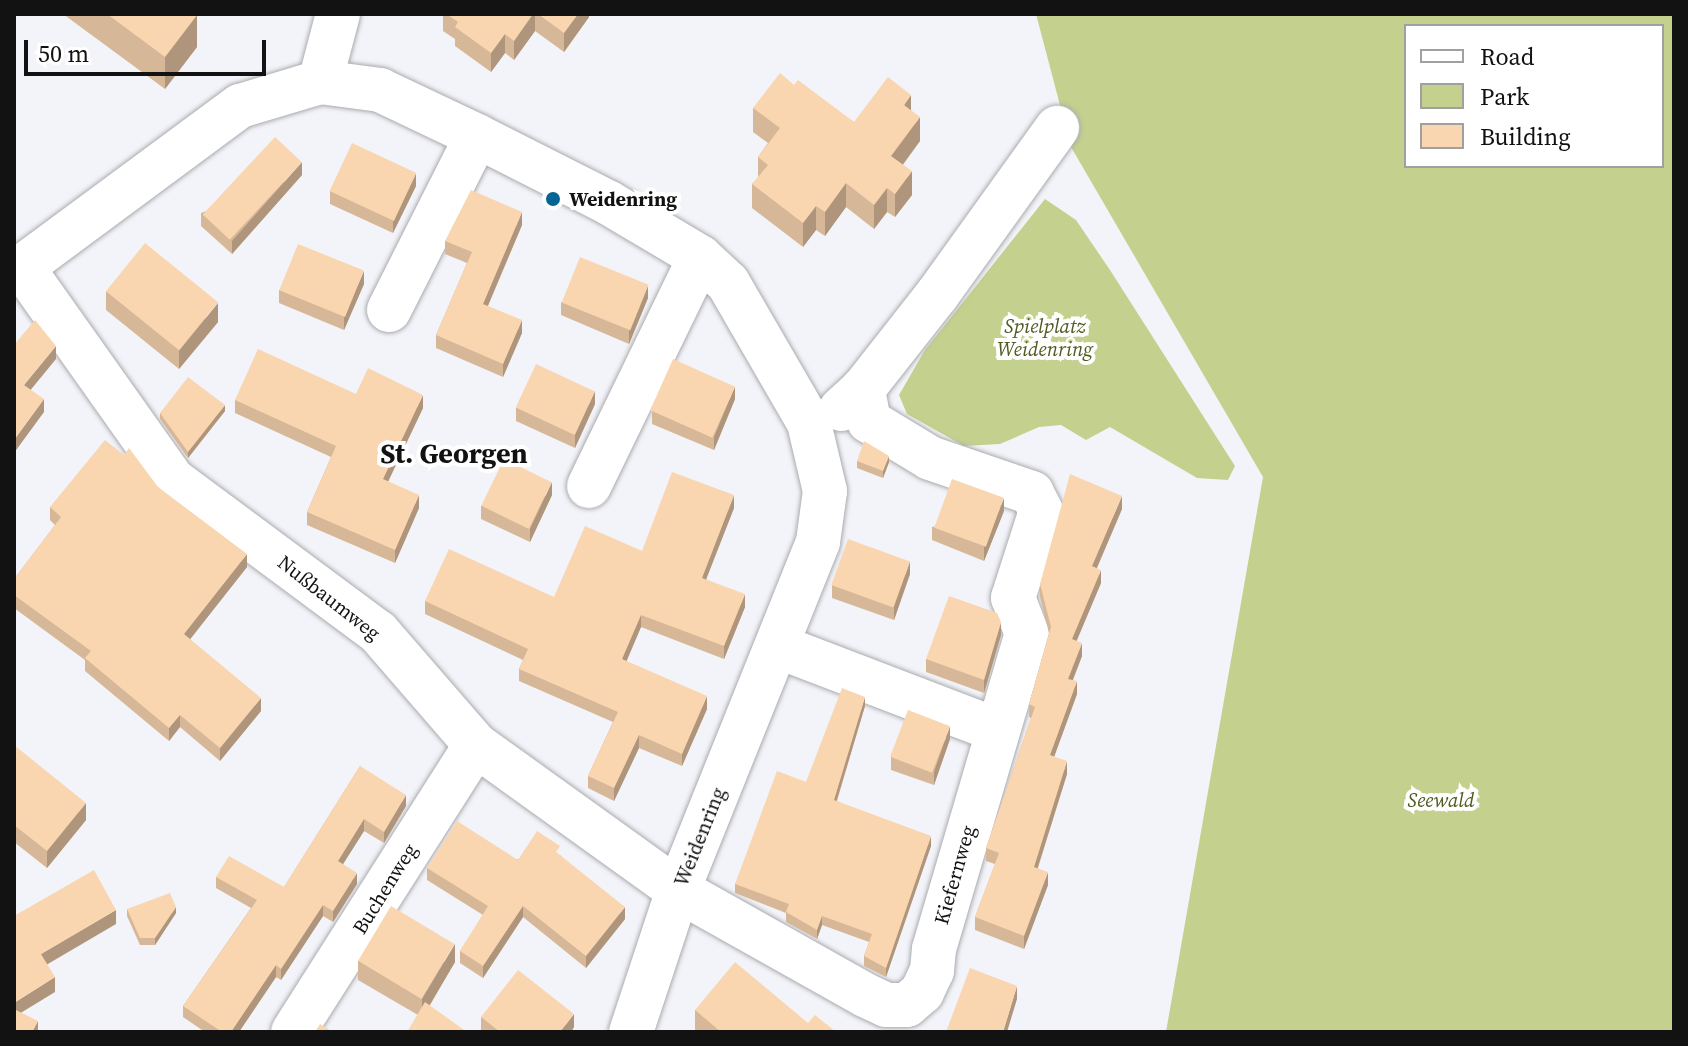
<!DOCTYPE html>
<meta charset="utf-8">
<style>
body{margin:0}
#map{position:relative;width:1688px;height:1046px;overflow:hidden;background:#f3f4f9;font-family:"Source Serif 4",serif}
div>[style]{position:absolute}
.green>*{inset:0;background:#c4d08d}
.roads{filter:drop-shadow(0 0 2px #aaabaf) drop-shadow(0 0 2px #aaabaf)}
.minor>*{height:44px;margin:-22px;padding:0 22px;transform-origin:22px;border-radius:22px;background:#fff}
.wall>*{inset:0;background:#d6b797}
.shaded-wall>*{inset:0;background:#ae957b}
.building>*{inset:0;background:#f9d5b0;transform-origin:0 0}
.dots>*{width:22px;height:22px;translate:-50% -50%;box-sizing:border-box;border:4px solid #fff;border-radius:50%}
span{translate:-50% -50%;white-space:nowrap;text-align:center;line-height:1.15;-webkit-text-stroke:8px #fff;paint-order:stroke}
.poi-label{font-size:20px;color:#121213;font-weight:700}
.left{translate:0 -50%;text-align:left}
.park-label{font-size:20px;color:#525a21;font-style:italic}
.street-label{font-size:20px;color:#121213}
.district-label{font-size:28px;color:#121213;font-weight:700}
.frame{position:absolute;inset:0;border:16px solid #121213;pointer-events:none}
.legend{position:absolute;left:1404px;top:24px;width:260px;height:144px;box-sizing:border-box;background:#fff;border:2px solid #a0a0a1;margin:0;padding:10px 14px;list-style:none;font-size:24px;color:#121213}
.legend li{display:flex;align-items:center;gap:16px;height:40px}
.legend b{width:40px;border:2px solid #a0a0a1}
.scale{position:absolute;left:24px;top:40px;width:242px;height:36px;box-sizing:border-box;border:4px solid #121213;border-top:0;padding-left:10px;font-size:24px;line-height:28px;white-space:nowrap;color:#121213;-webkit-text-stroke:6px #fff;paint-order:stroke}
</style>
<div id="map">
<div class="green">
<i style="clip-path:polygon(evenodd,1036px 14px,1674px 14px,1674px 1032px,1166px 1032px,1263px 477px,1071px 147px,1036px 14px,1406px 26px,1662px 26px,1662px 166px,1406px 166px,1406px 26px)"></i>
<i style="clip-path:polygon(1045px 199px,1076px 220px,1110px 270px,1235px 466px,1228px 480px,1197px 478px,1110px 427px,1086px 440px,1061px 425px,1039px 427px,1000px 444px,964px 446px,907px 414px,899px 395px,925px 350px)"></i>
</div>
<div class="roads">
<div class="minor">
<i style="left:320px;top:82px;width:70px;rotate:-75.2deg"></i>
<i style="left:22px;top:267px;width:261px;rotate:54.7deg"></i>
<i style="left:173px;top:480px;width:255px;rotate:36.6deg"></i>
<i style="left:378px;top:632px;width:150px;rotate:49.1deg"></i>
<i style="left:476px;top:745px;width:249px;rotate:35.7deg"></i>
<i style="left:678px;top:890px;width:214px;rotate:29.3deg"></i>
<i style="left:865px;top:995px;width:23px;rotate:25deg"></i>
<i style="left:886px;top:1005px;width:21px"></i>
<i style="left:907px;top:1005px;width:20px;rotate:-41deg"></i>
<i style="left:922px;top:992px;width:23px;rotate:-65deg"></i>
<i style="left:932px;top:971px;width:22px;rotate:-85deg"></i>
<i style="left:934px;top:949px;width:328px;rotate:-73.6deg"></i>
<i style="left:1027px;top:634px;width:39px;rotate:-111deg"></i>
<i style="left:1013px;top:598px;width:91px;rotate:-72.2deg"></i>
<i style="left:1041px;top:511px;width:20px;rotate:-117deg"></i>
<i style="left:1032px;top:493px;width:108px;rotate:-161.1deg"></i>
<i style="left:930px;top:458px;width:71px;rotate:-148.8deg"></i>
<i style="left:869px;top:421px;width:33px;rotate:-101deg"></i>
<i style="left:14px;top:273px;width:281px;rotate:-36.5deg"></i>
<i style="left:240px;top:106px;width:84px;rotate:-16.7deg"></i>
<i style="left:320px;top:82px;width:61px;rotate:7.6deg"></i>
<i style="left:380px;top:90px;width:107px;rotate:25.4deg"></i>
<i style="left:477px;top:136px;width:148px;rotate:26.9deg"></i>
<i style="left:609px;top:203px;width:106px;rotate:30.7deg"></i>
<i style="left:700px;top:257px;width:38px;rotate:43deg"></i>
<i style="left:728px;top:283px;width:162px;rotate:59.9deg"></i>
<i style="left:809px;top:423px;width:70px;rotate:76.8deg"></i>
<i style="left:825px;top:491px;width:51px;rotate:97.8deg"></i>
<i style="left:818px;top:542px;width:375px;rotate:111.9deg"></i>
<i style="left:678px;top:890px;width:150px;rotate:108.3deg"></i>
<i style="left:389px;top:310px;width:195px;rotate:-63.2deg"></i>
<i style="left:841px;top:409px;width:30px;rotate:-42deg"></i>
<i style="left:863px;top:389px;width:120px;rotate:-51.8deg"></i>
<i style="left:937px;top:295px;width:206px;rotate:-54.3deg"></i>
<i style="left:589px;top:486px;width:254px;rotate:-64.1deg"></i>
<i style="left:777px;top:646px;width:235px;rotate:20.9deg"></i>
<i style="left:293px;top:1032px;width:340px;rotate:-57.5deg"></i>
</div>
</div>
<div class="wall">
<i style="clip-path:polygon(63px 14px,196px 14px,197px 47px,165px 89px)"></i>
<i style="clip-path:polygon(443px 14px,589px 14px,589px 17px,564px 52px,535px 31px,514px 60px,505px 53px,491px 72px,455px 46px,455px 39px,443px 31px)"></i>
<i style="clip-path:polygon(794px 85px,854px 122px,911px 110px,920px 141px,903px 165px,912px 195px,895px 217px,887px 212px,874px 229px,846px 207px,825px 236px,816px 230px,803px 247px,752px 208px,752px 184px,758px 178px,758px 157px,768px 143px,753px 132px,753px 108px)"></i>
<i style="clip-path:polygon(302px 175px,232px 254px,201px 226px,201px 213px)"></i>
<i style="clip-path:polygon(416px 186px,393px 233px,330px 204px,330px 191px)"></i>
<i style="clip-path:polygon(522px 225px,488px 306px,522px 333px,503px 377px,436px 348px,436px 335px,467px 263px,445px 254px,445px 241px)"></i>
<i style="clip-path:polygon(364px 284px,344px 330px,279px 303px,279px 290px)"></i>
<i style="clip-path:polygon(106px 291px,218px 322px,179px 369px,106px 310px)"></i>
<i style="clip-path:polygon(648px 298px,629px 344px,561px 315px,561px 302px)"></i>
<i style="clip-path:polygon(356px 394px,423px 408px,388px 482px,419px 508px,395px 563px,307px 525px,307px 512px,331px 457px,235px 413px,235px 400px)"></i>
<i style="clip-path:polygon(735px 399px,714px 450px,652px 424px,652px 411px)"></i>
<i style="clip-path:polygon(595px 404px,575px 448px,516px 421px,516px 408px)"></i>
<i style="clip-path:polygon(225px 411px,188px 458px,160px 419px,160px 413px)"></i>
<i style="clip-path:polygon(857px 461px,889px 462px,883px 478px,857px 468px)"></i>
<i style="clip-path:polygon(158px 487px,247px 567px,190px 639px,261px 711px,220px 761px,180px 727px,169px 741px,85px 671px,85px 660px,14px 608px,14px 579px,55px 525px,50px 520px,50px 507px)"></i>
<i style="clip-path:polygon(552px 495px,530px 542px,481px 519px,481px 506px)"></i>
<i style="clip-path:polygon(734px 508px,706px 579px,745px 607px,724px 659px,641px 627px,626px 661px,707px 709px,682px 766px,639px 748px,614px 801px,588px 788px,588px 776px,613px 722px,519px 681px,519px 669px,523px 660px,425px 614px,425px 601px,554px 597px,642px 551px)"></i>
<i style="clip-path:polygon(1122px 509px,1097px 568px,1101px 583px,1076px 641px,1082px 656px,1073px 680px,1077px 694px,1054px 757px,1067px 774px,1038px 868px,1048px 885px,1024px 949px,975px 930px,975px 917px,995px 864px,986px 861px,986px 848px,1031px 718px,1029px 717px,1029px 704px,1049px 633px,1040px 597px,1040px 584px)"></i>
<i style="clip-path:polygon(1004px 511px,984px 561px,932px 540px,932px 527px)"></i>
<i style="clip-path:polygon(910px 574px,894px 620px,832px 598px,832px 585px)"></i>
<i style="clip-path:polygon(1001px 635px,984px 693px,926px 672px,926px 659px)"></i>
<i style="clip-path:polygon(865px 706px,837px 801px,931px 846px,886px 977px,864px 966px,864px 956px,869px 942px,822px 925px,817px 939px,786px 922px,786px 913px,735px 893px,735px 884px,806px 782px)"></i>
<i style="clip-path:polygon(950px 739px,934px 785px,891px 770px,891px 757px)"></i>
<i style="clip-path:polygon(14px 745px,86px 820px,47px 868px,14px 842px)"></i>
<i style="clip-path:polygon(360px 766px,406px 806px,384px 843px,364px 831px,343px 864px,357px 884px,333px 922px,323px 916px,281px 980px,276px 977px,239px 1032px,205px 1032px,183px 1017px,183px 1006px,251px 908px,216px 888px,216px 877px,284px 887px)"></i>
<i style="clip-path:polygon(560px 855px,625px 919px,586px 968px,523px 917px,483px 978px,460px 963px,460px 951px,483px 915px,427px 880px,427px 868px)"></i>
<i style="clip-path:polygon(127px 909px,176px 913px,155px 945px,140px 945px,127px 916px)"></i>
<i style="clip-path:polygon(358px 961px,455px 962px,430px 1005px,418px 1015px,358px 980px)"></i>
<i style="clip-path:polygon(695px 1010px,808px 1023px,836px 1032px,695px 1032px)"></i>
<i style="clip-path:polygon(481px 1017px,574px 1027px,571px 1032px,484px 1032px,481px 1030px)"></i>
</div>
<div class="shaded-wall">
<i style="clip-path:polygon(533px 14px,535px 14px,535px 31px,514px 60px,514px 41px)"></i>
<i style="clip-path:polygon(578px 14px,589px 14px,589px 17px,564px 52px,564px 33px)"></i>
<i style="clip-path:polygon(197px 15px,197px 47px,165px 89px,165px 57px)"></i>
<i style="clip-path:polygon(505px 34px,505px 53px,491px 72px,491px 53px)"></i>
<i style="clip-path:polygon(911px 95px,911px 119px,904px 105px)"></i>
<i style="clip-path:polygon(920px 117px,920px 141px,891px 180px,891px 156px)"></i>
<i style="clip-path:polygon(302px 162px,302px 175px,232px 254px,232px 241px)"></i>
<i style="clip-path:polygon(912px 171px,912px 195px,895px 217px,895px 194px)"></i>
<i style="clip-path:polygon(416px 173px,416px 186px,393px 233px,393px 220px)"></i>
<i style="clip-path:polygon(846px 183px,846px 207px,825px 236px,825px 212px)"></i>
<i style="clip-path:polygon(887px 188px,887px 212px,874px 229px,874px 205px)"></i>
<i style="clip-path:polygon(816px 206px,816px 230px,803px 247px,803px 223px)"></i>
<i style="clip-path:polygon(522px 212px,522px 225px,483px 317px,483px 304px)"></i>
<i style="clip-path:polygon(364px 271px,364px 284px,344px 330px,344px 317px)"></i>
<i style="clip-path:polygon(648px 285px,648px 298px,629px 344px,629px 331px)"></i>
<i style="clip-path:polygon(218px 303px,218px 322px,179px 369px,179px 351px)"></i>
<i style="clip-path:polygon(522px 320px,522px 333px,503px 377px,503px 364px)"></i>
<i style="clip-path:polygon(56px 346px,56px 359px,24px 398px,24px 385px)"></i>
<i style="clip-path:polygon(735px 386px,735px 399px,714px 450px,714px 437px)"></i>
<i style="clip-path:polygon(595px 391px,595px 404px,575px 448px,575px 435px)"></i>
<i style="clip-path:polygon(423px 395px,423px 408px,383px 492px,383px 479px)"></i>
<i style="clip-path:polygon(44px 399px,44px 412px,14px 453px,14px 440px)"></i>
<i style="clip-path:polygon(225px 405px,225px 411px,188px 458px,188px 452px)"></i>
<i style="clip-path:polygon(889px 456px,889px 462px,883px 478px,883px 471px)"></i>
<i style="clip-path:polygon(552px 482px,552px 495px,530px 542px,530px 529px)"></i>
<i style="clip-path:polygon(419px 495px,419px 508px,395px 563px,395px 550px)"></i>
<i style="clip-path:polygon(734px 495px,734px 508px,702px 590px,702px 578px)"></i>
<i style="clip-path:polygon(1122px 496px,1122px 509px,1092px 579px,1092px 566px)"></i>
<i style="clip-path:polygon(1004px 498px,1004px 511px,984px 561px,984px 548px)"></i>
<i style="clip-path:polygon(247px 554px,247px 567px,184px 647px,184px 634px)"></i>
<i style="clip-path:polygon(910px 561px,910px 574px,894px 620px,894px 607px)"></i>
<i style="clip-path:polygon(1101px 570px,1101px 583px,1072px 652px,1072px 639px)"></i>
<i style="clip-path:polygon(745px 594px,745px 607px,724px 659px,724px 646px)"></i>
<i style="clip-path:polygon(641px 615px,641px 627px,622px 672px,622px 659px)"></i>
<i style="clip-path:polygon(1001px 622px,1001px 635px,984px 693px,984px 680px)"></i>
<i style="clip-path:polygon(1082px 643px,1082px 656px,1068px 692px,1068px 679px)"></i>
<i style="clip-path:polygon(1077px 681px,1077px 694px,1050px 768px,1050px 755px)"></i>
<i style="clip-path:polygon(707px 696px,707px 709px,682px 766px,682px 754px)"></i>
<i style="clip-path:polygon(865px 697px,865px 706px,834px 809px,834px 800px)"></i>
<i style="clip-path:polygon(261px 698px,261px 711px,220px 761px,220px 748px)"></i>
<i style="clip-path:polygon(180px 715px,180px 727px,169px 741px,169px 728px)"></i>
<i style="clip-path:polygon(950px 726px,950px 739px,934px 785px,934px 772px)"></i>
<i style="clip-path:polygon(639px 735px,639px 748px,614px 801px,614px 788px)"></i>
<i style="clip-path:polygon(1067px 761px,1067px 774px,1034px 879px,1034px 867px)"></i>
<i style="clip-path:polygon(406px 795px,406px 806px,384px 843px,384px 832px)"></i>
<i style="clip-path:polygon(86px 803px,86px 820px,47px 868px,47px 851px)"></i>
<i style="clip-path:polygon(364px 819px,364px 831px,338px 872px,338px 861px)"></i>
<i style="clip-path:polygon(931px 836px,931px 846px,886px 977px,886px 968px)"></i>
<i style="clip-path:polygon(1048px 872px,1048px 885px,1024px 949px,1024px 936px)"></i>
<i style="clip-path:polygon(357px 873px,357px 884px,333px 922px,333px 911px)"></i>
<i style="clip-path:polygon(323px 905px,323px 916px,281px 980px,281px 969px)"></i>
<i style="clip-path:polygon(523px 906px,523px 917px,483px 978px,483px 966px)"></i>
<i style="clip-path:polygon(176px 907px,176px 913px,155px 945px,155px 938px)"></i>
<i style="clip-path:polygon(625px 907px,625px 919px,586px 968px,586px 956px)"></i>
<i style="clip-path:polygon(116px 910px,116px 924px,41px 968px,41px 954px)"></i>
<i style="clip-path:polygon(822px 916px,822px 925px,817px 939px,817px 930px)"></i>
<i style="clip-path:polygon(455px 944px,455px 962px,422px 1018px,422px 999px)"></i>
<i style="clip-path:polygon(276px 965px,276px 977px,239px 1032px,231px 1032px)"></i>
<i style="clip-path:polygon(55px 977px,55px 992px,14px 1017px,14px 1003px)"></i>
<i style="clip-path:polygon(1017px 986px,1017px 999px,1007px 1032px,1003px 1032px)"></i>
<i style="clip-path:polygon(574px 1014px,574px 1027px,571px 1032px,560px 1032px)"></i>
<i style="clip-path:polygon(38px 1021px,38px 1032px,32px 1032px)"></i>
</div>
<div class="building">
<i style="clip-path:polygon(107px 14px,196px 14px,197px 15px,165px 57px)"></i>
<i style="clip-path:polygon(446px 14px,533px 14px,514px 41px,505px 34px,491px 53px,455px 27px,458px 22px)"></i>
<i style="clip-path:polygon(538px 14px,578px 14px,564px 33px)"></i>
<i style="clip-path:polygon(780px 73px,794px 85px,798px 80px,854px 122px,888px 77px,911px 95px,904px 105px,920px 117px,891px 156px,912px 171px,895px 194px,887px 188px,874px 205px,846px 183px,825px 212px,816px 206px,803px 223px,752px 184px,768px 165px,758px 157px,780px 128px,753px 108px)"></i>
<i style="left:275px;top:137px;width:37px;height:106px;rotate:43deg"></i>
<i style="left:352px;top:143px;width:71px;height:53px;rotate:25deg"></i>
<i style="clip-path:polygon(471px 190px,522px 212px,483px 304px,522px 320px,503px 364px,436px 335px,472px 252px,445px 241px)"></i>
<i style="left:145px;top:243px;width:94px;height:62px;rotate:39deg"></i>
<i style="left:298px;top:244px;width:71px;height:50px;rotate:22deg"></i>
<i style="left:580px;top:257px;width:74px;height:49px;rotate:22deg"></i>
<i style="clip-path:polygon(35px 320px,56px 346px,24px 385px,44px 399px,14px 440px,14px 345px)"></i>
<i style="clip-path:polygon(258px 349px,356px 394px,368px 368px,423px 395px,383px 479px,419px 495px,395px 550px,307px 512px,336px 446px,235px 400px)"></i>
<i style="left:673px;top:359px;width:68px;height:56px;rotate:24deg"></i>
<i style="left:536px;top:364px;width:65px;height:48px;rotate:25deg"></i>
<i style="clip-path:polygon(188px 377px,225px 405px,188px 452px,160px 413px)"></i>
<i style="clip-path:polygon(105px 440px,124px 455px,129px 448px,158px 487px,247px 554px,184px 634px,261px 698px,220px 748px,180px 715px,169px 728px,85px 658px,91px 651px,14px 595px,14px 579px,61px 517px,50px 507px)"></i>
<i style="clip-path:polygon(864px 441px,889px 456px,883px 471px,857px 461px)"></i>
<i style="left:504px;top:459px;width:53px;height:52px;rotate:26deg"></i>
<i style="clip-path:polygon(672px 472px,734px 495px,702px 578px,745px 594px,724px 646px,641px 615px,622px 659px,707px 696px,682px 754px,639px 735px,614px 788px,588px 776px,618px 712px,519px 669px,528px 649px,425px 601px,449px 549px,554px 597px,585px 526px,642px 551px)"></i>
<i style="clip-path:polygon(1070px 474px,1122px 496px,1092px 566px,1101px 570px,1072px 639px,1082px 643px,1068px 679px,1077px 681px,1050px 755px,1067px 761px,1034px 867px,1048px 872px,1024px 936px,975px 917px,999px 853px,986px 848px,1035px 707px,1029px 704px,1051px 627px,1040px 584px)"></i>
<i style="left:952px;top:479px;width:55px;height:52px;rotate:20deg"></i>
<i style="left:848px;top:539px;width:66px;height:49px;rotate:20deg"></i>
<i style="clip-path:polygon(949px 596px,997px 613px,1001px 622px,984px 680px,926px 659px)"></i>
<i style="clip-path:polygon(842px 688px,865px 697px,834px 800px,931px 836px,886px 968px,864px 956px,872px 934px,822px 916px,817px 930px,786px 912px,789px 904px,735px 884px,777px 771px,806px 782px)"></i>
<i style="left:908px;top:710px;width:45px;height:50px;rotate:21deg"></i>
<i style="clip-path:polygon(14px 745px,86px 803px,47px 851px,14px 825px)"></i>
<i style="clip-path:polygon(360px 766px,406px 795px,384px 832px,364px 819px,338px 861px,357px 873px,333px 911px,323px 905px,281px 969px,276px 965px,231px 1032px,222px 1032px,183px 1006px,257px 900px,216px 877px,229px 856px,284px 887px)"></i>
<i style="clip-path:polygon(457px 821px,518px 860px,537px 831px,560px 846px,556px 852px,625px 907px,586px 956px,523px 906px,483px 966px,460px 951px,488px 906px,427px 868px)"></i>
<i style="clip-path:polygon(94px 870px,116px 910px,41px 954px,55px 977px,14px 1003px,14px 916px)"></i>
<i style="clip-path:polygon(170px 893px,176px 907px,155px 938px,140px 938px,127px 909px)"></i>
<i style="left:391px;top:906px;width:74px;height:64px;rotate:31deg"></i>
<i style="clip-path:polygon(735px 962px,808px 1023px,815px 1015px,836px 1032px,721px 1032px,695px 1010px)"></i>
<i style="clip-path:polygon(970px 968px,1017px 986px,1003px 1032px,946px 1032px)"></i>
<i style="clip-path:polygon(518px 970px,574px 1014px,560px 1032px,500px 1032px,481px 1017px)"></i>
<i style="clip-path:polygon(425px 1002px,467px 1032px,407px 1032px)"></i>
<i style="clip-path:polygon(14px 1009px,38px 1021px,32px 1032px,14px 1032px)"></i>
<i style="clip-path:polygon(320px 1024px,333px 1032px,315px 1032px)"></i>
</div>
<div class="dots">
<i style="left:553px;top:199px;background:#046594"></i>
</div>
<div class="poi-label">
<span class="left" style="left:569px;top:199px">Weidenring</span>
</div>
<div class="park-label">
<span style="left:1045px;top:338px">Spielplatz<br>Weidenring</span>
<span style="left:1441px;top:800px">Seewald</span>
</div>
<div class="street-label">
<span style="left:329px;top:598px;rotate:38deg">Nußbaumweg</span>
<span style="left:700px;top:837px;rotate:-68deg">Weidenring</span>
<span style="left:955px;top:875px;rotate:-74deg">Kiefernweg</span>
<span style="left:385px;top:889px;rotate:-58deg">Buchenweg</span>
</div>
<div class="district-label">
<span style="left:454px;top:453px">St. Georgen</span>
</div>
<div class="frame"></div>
<ul class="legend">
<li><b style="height:10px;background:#fff"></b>Road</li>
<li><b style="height:22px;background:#c4d08d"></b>Park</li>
<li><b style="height:22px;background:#f9d5b0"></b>Building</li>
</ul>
<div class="scale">50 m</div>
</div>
